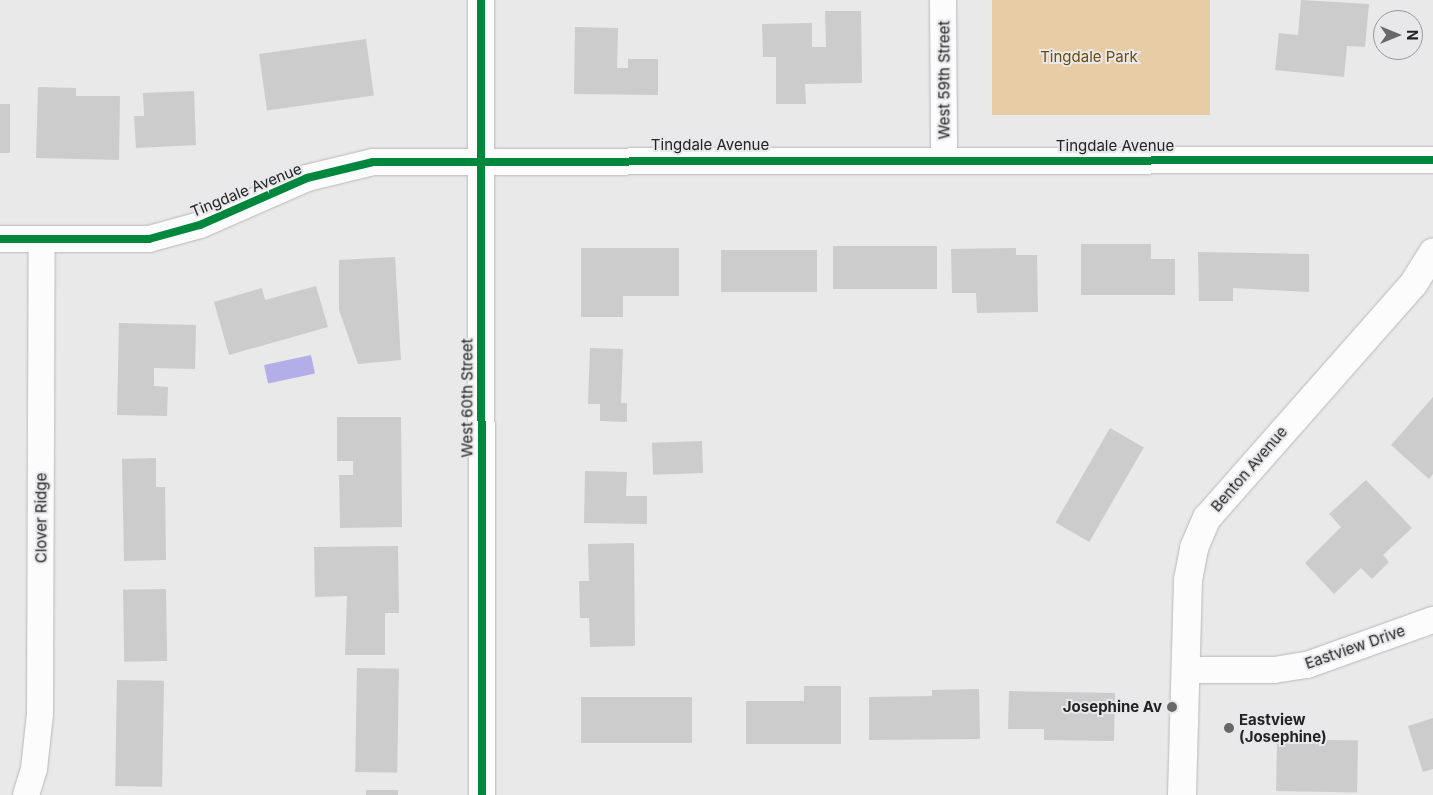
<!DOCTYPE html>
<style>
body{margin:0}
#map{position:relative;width:1433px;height:795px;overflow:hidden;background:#e9e9ea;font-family:Inter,sans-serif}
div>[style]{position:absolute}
.green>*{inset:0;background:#e7cca5;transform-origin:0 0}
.water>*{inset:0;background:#b4aee8;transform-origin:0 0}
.building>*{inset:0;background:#cccccd;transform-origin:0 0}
.roads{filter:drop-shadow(0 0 1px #b8b8b8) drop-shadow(0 0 1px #b8b8b8)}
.minor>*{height:26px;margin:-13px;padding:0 13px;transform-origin:13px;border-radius:13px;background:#fcfcfc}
.tertiary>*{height:28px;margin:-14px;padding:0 14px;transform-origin:14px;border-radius:14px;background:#fcfcfc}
.cycleway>*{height:8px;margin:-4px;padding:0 4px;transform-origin:4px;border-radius:4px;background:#00873e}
.dots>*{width:14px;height:14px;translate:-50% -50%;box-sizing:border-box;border:2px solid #e8e8eb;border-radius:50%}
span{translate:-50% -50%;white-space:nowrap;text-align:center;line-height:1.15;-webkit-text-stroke:4px #e8e8eb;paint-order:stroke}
.park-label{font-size:15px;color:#6f4b07}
.street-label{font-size:15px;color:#232324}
.poi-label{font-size:15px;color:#232324;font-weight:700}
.right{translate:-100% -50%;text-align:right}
.left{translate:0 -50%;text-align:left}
.north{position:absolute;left:1373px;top:10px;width:50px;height:50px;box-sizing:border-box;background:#e8e8eb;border:1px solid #99999b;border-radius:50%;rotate:90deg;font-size:14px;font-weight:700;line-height:20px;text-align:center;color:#232324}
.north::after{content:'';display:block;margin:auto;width:18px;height:22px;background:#686869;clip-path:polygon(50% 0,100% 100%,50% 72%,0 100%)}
</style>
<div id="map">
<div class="green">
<i style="left:992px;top:0;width:218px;height:115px"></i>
</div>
<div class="water">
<i style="left:311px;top:355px;width:19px;height:48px;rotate:78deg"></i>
</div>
<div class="building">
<i style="clip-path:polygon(1301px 0,1369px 4px,1365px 47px,1347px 46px,1344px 77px,1275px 70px,1279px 33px,1298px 35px)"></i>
<i style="clip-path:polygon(825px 11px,861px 11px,862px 83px,805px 84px,806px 104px,776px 104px,776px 57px,763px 57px,762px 24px,812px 23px,812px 47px,826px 47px)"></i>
<i style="clip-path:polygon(575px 27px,618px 28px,617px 68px,628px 68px,628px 59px,658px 59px,658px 95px,574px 94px)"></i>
<i style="left:366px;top:39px;width:57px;height:108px;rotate:82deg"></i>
<i style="clip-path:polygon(38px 87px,76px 88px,76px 96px,120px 96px,119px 160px,36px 158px)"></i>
<i style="clip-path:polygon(194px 91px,196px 145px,136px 148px,134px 116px,144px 116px,143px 93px)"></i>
<i style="left:0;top:104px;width:10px;height:49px"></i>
<i style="clip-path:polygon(1081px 244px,1151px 244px,1151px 259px,1175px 259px,1175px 295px,1081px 295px)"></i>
<i style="left:937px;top:246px;width:43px;height:104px;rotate:90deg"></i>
<i style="clip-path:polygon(581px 248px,679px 248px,679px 296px,623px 296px,623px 317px,581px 317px)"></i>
<i style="clip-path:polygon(1016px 248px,1016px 255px,1037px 255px,1038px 312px,977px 313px,976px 293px,952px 293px,951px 249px)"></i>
<i style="left:817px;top:250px;width:42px;height:96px;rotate:90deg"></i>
<i style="clip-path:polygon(1198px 252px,1309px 254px,1309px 292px,1233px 288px,1233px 301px,1199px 301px)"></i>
<i style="clip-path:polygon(395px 257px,401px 360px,358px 364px,339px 310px,339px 260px)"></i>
<i style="clip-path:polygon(316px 286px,328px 327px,229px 355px,214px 302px,262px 288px,265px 300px)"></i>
<i style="clip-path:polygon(119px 323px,196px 325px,195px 369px,154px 368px,154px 386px,168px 387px,167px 416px,117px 415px)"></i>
<i style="clip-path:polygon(590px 348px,623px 349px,621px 403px,627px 403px,627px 422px,600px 421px,600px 404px,588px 404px)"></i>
<i style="clip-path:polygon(1433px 397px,1433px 474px,1429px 479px,1391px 445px)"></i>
<i style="clip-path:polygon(337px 417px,401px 417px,402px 527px,340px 528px,339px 475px,353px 475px,353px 461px,337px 461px)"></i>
<i style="left:1110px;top:428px;width:39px;height:109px;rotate:30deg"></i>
<i style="left:702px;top:441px;width:32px;height:50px;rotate:88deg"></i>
<i style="clip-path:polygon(156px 458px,156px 487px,165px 487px,166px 560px,124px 561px,122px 459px)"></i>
<i style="clip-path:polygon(585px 471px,627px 472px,626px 496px,647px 496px,647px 524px,584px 523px)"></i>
<i style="clip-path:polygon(1366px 480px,1412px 528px,1383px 555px,1389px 562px,1372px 579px,1361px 568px,1334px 594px,1305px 563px,1341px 527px,1329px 514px)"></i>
<i style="clip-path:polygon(634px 543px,635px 646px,590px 647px,589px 618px,580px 618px,579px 581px,589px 581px,588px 544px)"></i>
<i style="clip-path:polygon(398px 546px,399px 613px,385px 613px,385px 655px,345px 655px,347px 596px,315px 597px,314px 547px)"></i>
<i style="left:166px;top:589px;width:72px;height:43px;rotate:89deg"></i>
<i style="left:357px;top:668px;width:42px;height:104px;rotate:1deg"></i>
<i style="left:117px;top:680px;width:47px;height:106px;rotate:1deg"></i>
<i style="clip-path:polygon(804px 686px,841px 686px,841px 744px,746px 744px,746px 701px,804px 701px)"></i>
<i style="clip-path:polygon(979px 689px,980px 739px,869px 740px,869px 697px,932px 696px,932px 690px)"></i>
<i style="clip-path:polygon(1009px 691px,1115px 693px,1114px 741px,1044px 740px,1044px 729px,1008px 729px)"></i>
<i style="left:581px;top:697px;width:111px;height:46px"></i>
<i style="clip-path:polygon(1433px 718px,1433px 769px,1423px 772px,1408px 726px)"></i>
<i style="left:1277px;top:739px;width:81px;height:52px;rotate:1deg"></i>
<i style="left:366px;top:790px;width:32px;height:5px"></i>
</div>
<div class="roads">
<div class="minor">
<i style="left:481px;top:0;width:795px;rotate:89.93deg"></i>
<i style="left:943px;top:0;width:159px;rotate:89.6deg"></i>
<i style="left:0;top:239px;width:149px"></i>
<i style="left:149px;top:239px;width:53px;rotate:-15.4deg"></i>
<i style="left:200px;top:225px;width:117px;rotate:-23.7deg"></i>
<i style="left:307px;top:178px;width:68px;rotate:-13.6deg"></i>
<i style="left:373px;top:162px;width:1060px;rotate:-0.11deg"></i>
<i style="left:1186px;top:670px;width:88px"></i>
<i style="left:1274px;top:670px;width:33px;rotate:-9deg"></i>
<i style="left:1307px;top:665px;width:134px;rotate:-19.7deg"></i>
<i style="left:26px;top:795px;width:27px;rotate:-73deg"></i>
<i style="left:34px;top:769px;width:55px;rotate:-83.8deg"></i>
<i style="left:40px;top:714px;width:475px;rotate:-89.8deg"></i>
</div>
<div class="tertiary">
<i style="left:1182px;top:795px;width:215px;rotate:-88.4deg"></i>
<i style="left:1188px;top:580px;width:33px;rotate:-79deg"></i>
<i style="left:1194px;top:548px;width:33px;rotate:-67deg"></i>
<i style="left:1207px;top:518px;width:313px;rotate:-48.6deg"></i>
<i style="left:1414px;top:283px;width:36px;rotate:-58deg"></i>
</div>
</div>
<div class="cycleway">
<i style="left:481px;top:0;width:795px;rotate:89.93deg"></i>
<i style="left:0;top:239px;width:149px"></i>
<i style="left:149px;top:239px;width:53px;rotate:-15.4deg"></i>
<i style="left:200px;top:225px;width:117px;rotate:-23.7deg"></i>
<i style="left:307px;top:178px;width:68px;rotate:-13.6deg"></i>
<i style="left:373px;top:162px;width:1060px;rotate:-0.11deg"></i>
</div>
<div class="dots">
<i style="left:1172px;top:707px;background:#686869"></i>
<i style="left:1229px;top:728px;background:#686869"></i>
</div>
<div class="park-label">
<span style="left:1089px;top:57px">Tingdale Park</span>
</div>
<div class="street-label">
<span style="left:944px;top:80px;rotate:-90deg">West 59th Street</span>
<span style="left:710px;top:145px">Tingdale Avenue</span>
<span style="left:1115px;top:146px">Tingdale Avenue</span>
<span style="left:246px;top:190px;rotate:-22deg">Tingdale Avenue</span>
<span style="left:467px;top:398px;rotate:-90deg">West 60th Street</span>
<span style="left:1249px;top:469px;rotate:-49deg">Benton Avenue</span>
<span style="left:41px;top:518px;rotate:-90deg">Clover Ridge</span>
<span style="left:1355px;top:647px;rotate:-19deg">Eastview Drive</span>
</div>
<div class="poi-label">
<span class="right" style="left:1162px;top:707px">Josephine Av</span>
<span class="left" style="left:1239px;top:728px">Eastview<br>(Josephine)</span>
</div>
<div class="north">N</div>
</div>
